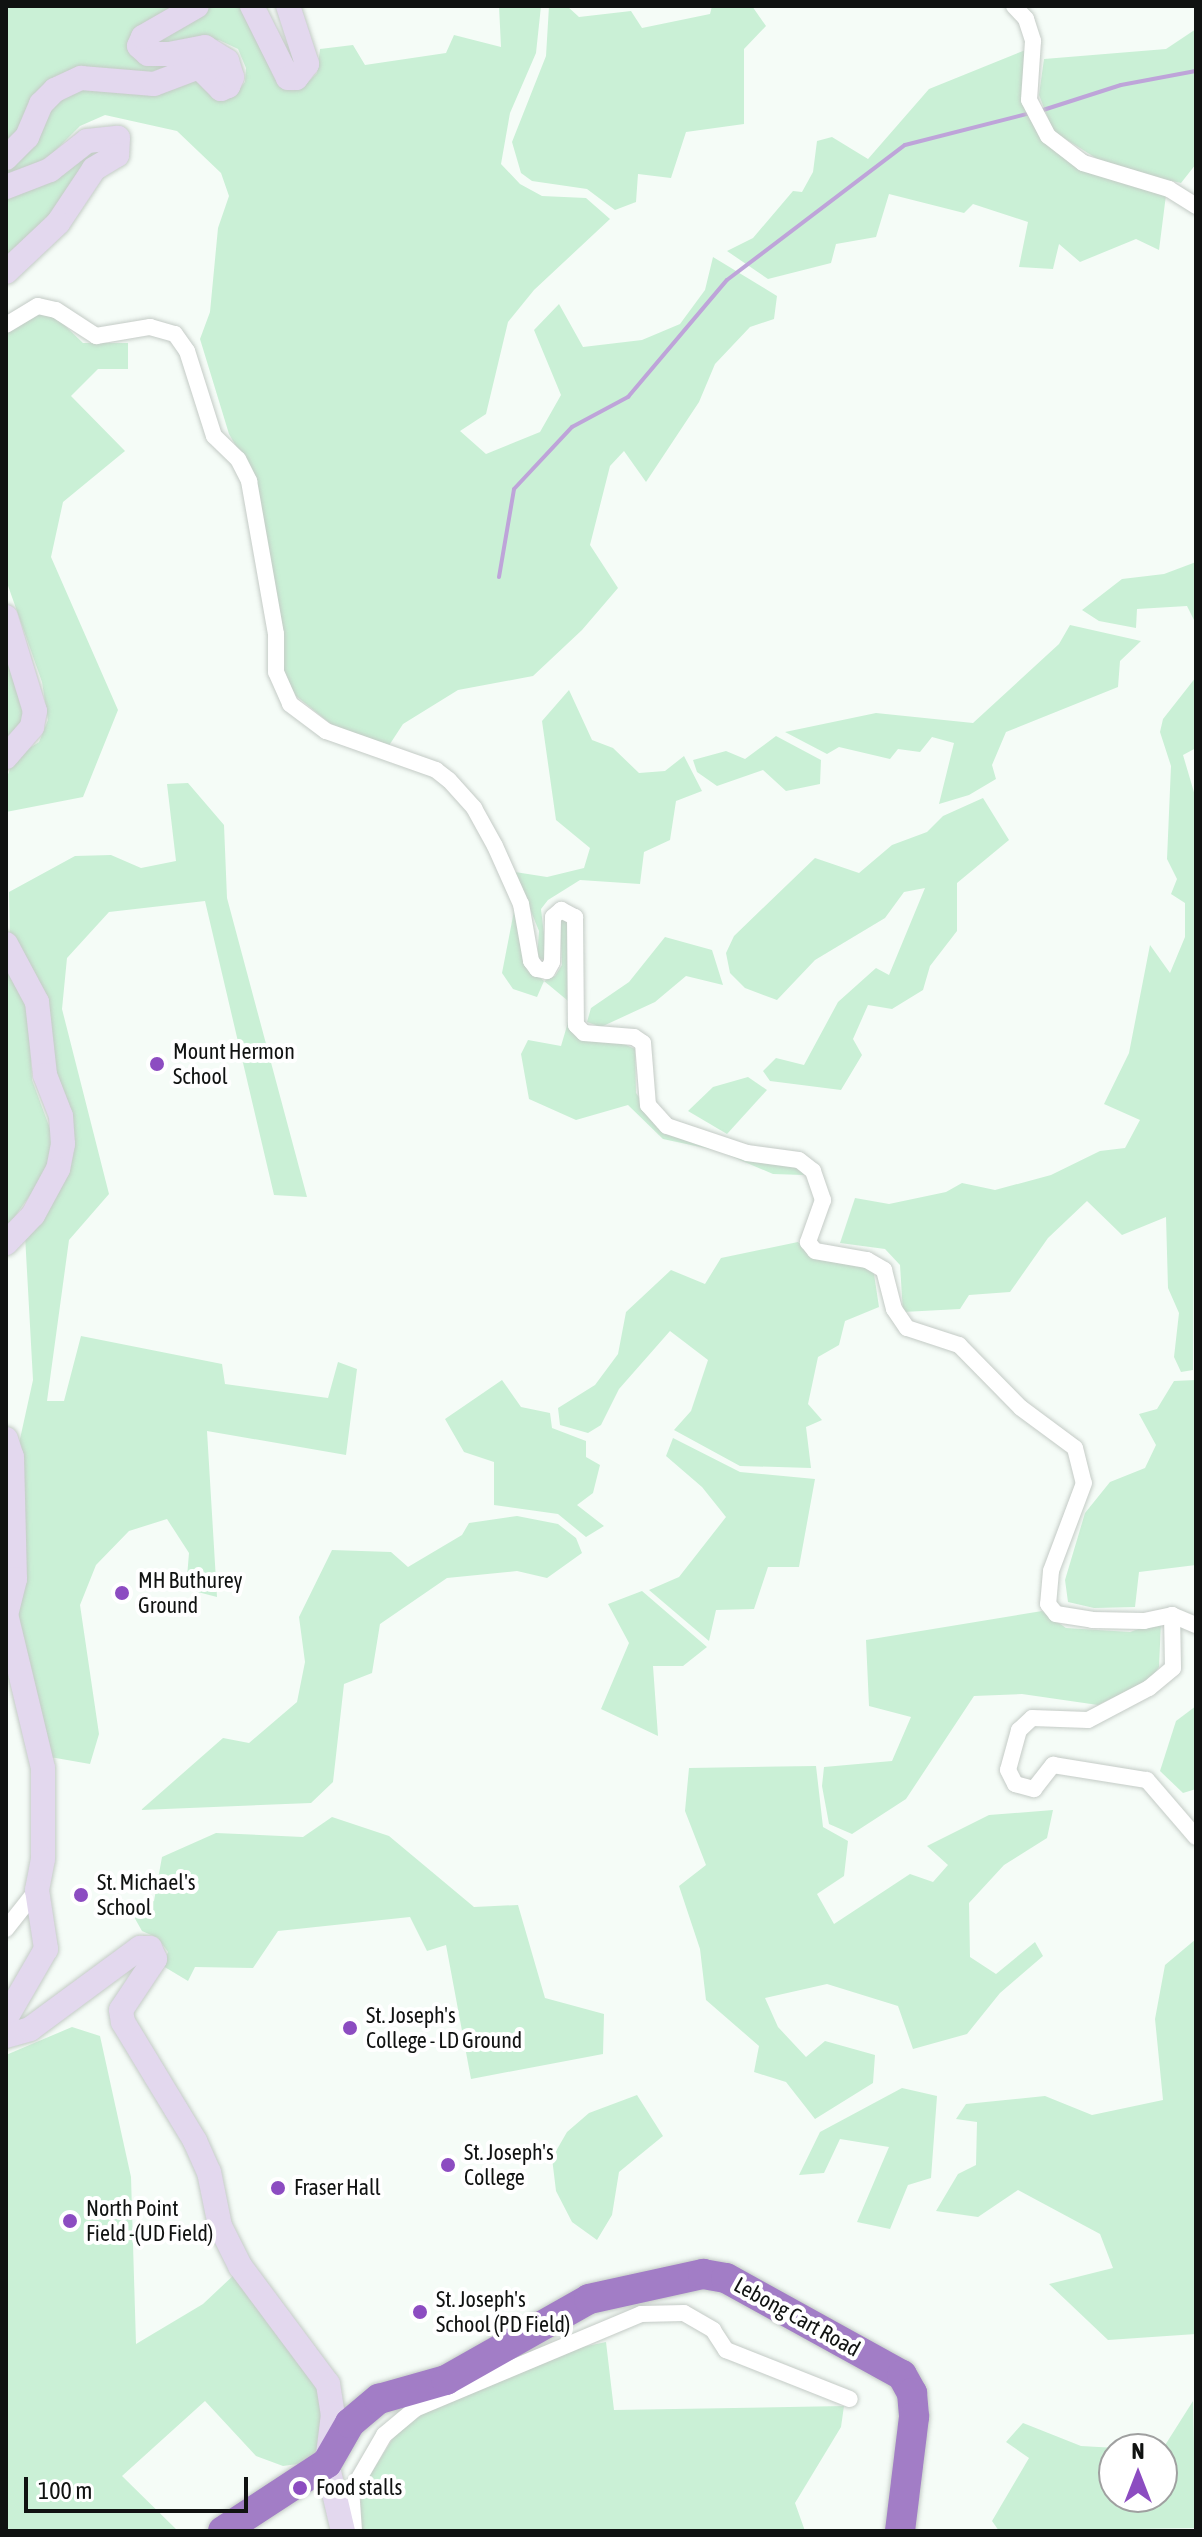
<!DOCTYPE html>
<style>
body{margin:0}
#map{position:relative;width:1202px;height:2537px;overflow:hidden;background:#f5fcf7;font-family:"Asap Condensed",sans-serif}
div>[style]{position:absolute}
.green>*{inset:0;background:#caf0d6}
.stream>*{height:4px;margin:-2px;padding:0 2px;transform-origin:2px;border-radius:2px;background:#bea4d9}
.roads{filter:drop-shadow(0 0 2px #c4cbc6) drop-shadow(0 0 2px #c4cbc6)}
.street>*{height:16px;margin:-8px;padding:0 8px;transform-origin:8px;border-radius:8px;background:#fff}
.secondary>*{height:24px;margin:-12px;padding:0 12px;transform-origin:12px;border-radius:12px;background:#e3d8ee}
.highway>*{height:30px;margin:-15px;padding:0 15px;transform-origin:15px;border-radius:15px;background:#a27dc6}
.dots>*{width:22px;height:22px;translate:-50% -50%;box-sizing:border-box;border:4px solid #fff;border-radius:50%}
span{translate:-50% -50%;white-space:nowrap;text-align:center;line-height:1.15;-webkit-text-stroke:8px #fff;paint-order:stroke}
.poi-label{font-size:22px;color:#101211}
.left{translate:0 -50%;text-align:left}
.street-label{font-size:22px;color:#101211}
.frame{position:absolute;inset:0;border:8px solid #101211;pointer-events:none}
.north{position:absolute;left:1098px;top:2433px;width:80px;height:80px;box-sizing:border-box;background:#fff;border:2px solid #9fa0a0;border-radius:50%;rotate:0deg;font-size:22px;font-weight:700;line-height:32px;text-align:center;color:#101211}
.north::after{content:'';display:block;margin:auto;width:28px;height:36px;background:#8c4cc1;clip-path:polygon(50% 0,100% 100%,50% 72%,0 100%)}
.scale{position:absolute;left:24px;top:2477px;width:224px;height:36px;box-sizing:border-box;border:4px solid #101211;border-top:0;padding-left:10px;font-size:24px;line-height:28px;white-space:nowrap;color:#101211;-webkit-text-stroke:6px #fff;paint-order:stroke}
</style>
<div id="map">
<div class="green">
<i style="clip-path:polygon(6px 6px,185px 6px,134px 40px,198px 52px,160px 74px,89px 69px,6px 144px)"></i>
<i style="clip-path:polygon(212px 6px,239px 6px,250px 13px,289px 81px,307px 83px,317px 73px,320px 49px,353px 45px,365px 65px,446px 53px,454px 35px,501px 47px,499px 6px,541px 6px,536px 53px,510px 113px,501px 164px,520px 184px,542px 196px,586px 198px,610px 219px,534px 290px,508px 322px,486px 414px,460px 431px,486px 454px,540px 432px,561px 395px,534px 330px,559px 304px,583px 347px,642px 340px,680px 324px,705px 290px,713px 257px,777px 296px,774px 319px,750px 327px,715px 364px,699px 402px,646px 482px,624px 451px,610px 466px,590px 545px,618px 588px,582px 630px,533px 676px,458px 690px,403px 724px,388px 747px,331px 724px,296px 696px,283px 672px,283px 630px,254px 477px,229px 434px,200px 339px,210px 312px,218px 228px,229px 196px,221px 173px,177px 131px,105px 115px,80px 126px,51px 155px,6px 180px,6px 168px,58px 102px,77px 90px,192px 78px,234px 96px,245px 82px,246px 68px,238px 49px,219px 40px,179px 47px,149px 42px)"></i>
<i style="clip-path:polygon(549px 6px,567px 6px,579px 17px,631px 11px,642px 28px,710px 14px,712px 6px,752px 6px,766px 26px,744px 49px,744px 124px,686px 132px,671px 178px,638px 174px,636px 202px,615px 210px,587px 189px,532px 181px,521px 173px,512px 142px,546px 56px)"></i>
<i style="clip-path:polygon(1196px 29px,1196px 164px,1181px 183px,1110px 167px,1053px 131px,1039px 95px,1044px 59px,1166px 49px)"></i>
<i style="clip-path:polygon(1028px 49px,1045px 140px,1166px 195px,1159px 250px,1136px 239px,1080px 262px,1059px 244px,1053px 269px,1019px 267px,1028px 222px,973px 204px,964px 213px,889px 194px,876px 237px,836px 244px,831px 263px,768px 279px,727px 251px,753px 238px,793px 191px,802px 192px,813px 172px,817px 141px,832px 137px,868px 159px,929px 89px)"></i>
<i style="clip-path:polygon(104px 140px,92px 165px,6px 265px,6px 193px)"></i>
<i style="clip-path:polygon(39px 313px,56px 317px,83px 343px,128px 343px,128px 369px,98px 369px,71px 396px,125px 451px,63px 502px,51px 557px,118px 710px,83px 797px,6px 812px,6px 780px,14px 758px,39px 742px,48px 720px,42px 682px,6px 580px,6px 329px)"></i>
<i style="clip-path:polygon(1196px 562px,1196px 624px,1187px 606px,1137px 609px,1136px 628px,1099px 621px,1082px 610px,1122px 579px,1164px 574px)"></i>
<i style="clip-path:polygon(1070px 625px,1141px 641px,1120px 661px,1118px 687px,1006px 732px,992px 765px,996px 779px,969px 795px,939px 804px,954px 743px,932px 737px,920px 752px,898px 749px,890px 759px,839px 747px,827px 754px,785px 732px,876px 713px,973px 723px,1059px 644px)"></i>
<i style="clip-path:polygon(6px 652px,24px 717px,6px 745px)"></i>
<i style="clip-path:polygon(1196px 677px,1196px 748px,1183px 755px,1196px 799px,1193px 1370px,1181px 1372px,1174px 1357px,1179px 1313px,1168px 1288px,1166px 1217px,1122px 1235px,1087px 1201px,1048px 1238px,1010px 1292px,969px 1295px,960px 1309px,903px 1312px,900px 1265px,885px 1249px,840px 1243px,855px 1198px,889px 1204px,946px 1192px,962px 1183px,995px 1190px,1051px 1175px,1100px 1151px,1125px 1148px,1140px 1120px,1104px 1104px,1129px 1053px,1150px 945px,1170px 973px,1185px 937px,1185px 903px,1171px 894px,1177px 879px,1167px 859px,1171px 766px,1160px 732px,1163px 719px)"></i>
<i style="clip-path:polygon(569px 690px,592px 740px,613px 748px,639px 773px,665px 771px,684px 756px,702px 791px,676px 801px,670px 840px,644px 852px,640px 884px,580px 880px,548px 900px,541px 909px,547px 960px,537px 958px,539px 931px,515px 872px,547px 877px,584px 868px,590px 848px,556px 820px,542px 721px)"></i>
<i style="clip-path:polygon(776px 736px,821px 760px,820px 784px,786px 791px,763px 770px,717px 786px,697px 772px,693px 760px,726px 751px,745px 759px)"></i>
<i style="clip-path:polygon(188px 783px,224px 825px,227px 898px,307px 1197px,274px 1195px,205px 901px,109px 912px,67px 958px,62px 1009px,109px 1194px,69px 1240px,47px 1401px,64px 1401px,81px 1336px,222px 1364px,225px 1384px,328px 1398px,338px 1362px,357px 1369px,346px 1455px,207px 1431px,217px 1597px,186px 1589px,189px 1553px,167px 1519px,129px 1531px,96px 1565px,80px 1605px,99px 1734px,90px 1764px,50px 1757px,15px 1613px,18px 1448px,33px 1380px,25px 1235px,62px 1170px,10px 936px,9px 892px,75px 856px,111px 855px,141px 868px,176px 861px,167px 784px)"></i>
<i style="clip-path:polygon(983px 798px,1009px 840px,957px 883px,957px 931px,930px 966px,923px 990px,892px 1009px,868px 1005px,853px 1039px,862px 1055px,841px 1090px,770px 1081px,763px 1071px,776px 1058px,804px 1065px,838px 1002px,876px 968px,889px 975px,925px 888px,904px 892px,885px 918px,815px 960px,777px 1000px,745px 988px,730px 973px,726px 953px,734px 936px,815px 858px,859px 873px,892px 845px,927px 832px,943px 816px)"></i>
<i style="clip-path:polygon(514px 911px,528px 967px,544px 981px,555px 976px,562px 965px,560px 919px,571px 921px,573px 1005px,544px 981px,537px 997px,513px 989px,502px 973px)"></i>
<i style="clip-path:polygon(665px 937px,712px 950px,723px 985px,686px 976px,655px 1002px,601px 1027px,587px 1022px,591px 1008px,629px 982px)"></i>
<i style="clip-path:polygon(6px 959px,28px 1005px,32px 1080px,55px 1142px,45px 1174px,6px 1229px)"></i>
<i style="clip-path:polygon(569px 1019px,635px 1049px,636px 1093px,664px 1134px,694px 1138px,767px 1164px,800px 1166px,804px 1175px,773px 1174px,719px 1151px,663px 1139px,628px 1105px,576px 1120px,529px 1099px,521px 1054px,528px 1040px,561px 1046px)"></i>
<i style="clip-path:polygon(748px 1077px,767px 1090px,727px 1134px,688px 1111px,713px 1087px)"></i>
<i style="clip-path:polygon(798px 1242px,812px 1255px,863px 1261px,874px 1274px,879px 1307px,845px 1321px,839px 1345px,818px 1357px,808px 1404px,822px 1420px,806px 1427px,811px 1468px,740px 1466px,674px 1430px,691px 1411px,708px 1360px,670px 1331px,619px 1389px,601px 1425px,588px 1433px,560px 1425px,558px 1408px,595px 1385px,618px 1354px,626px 1312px,671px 1270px,705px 1284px,721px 1258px)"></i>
<i style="clip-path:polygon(502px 1380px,521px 1407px,550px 1413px,552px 1428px,586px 1441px,586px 1457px,600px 1465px,593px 1493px,577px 1505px,604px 1526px,586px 1537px,558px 1514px,494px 1505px,494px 1462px,464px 1452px,445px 1419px)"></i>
<i style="clip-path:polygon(1196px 1380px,1196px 1565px,1139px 1572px,1135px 1607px,1094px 1608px,1068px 1602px,1065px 1580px,1085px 1513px,1110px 1482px,1145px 1468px,1156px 1445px,1139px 1414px,1157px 1409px,1174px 1381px)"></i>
<i style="clip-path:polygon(673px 1438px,740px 1472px,815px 1479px,799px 1567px,768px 1567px,754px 1609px,716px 1610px,709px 1641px,649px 1590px,679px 1577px,726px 1517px,702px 1487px,666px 1456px)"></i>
<i style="clip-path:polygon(517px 1516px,558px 1524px,576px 1538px,582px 1553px,547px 1578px,517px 1571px,447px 1578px,380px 1624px,372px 1673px,344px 1684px,333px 1782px,311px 1803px,141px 1810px,223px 1738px,249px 1743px,297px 1702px,305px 1662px,299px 1617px,332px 1550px,391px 1552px,408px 1567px,462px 1535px,469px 1523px)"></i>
<i style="clip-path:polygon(642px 1591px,707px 1647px,683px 1666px,653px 1666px,658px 1736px,601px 1709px,629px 1643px,608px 1604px)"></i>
<i style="clip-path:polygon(1042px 1611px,1066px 1628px,1130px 1632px,1161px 1621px,1159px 1667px,1151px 1679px,1098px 1705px,1022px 1694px,974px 1696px,906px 1799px,852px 1834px,829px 1824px,822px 1786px,824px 1767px,892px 1761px,911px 1717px,869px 1706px,866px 1640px)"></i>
<i style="clip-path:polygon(1196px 1706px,1196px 1789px,1183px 1793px,1160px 1771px,1176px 1721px)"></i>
<i style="clip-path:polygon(816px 1766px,823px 1827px,848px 1841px,844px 1876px,817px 1894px,834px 1924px,910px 1874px,933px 1882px,948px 1865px,927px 1846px,989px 1815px,1053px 1810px,1047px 1838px,1004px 1865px,969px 1903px,970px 1957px,996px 1974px,1035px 1942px,1043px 1956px,1000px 1993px,967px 2034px,913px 2049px,898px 2006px,827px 1984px,765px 1998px,778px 2027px,806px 2057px,825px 2041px,875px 2055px,873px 2083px,815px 2119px,786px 2082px,754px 2072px,759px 2046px,706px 2000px,700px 1949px,679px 1886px,706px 1865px,685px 1811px,689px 1768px)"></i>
<i style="clip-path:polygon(332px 1817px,389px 1836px,474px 1907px,518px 1905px,545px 1998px,604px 2014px,603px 2054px,471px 2079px,446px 1945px,427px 1951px,410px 1917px,278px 1931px,253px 1968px,195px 1967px,188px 1981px,163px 1966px,168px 1952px,158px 1938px,142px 1931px,129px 1908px,154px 1901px,162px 1857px,216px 1833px,303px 1837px)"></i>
<i style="clip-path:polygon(1196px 1939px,1196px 2334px,1108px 2340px,1049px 2284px,1113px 2268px,1100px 2234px,1018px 2190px,978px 2217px,936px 2211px,958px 2174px,976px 2165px,977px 2122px,956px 2119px,966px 2104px,1045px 2096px,1092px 2115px,1163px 2100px,1155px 2019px,1165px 1965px)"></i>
<i style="clip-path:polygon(72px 2027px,100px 2036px,131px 2177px,136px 2344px,203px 2304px,236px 2273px,322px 2386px,320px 2461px,283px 2466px,256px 2456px,205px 2401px,122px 2476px,178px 2531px,6px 2531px,6px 2055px)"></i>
<i style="clip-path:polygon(902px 2088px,937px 2096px,931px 2178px,908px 2185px,890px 2229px,857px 2222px,889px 2147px,840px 2139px,824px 2173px,799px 2175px,820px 2132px)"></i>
<i style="clip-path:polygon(637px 2095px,663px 2136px,619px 2172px,612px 2215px,597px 2240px,572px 2222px,556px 2191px,552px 2158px,567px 2132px,589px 2113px)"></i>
<i style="clip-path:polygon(606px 2342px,614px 2410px,844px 2406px,841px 2427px,795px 2503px,805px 2531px,362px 2531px,360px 2491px,395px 2435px,424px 2413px,582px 2347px)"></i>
<i style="clip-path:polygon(1193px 2401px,1196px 2528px,999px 2531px,992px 2521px,1029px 2458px,1006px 2442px,1023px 2423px,1081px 2446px,1134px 2449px,1114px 2449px,1114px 2497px,1162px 2497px,1162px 2450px)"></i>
</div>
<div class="stream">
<i style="left:1040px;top:111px;width:85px;rotate:-17.8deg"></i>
<i style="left:1121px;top:85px;width:76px;rotate:-10.6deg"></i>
<i style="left:499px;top:577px;width:89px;rotate:-80.3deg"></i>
<i style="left:514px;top:489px;width:85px;rotate:-46.9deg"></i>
<i style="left:572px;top:427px;width:64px;rotate:-28.2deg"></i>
<i style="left:628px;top:397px;width:153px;rotate:-49.8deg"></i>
<i style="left:727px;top:280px;width:223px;rotate:-37.2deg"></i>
<i style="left:905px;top:145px;width:130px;rotate:-14.3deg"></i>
</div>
<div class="roads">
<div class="street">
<i style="left:1014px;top:6px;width:18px;rotate:47deg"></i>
<i style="left:1026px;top:19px;width:23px;rotate:72deg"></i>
<i style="left:1033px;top:41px;width:59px;rotate:93.9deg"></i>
<i style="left:1029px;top:100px;width:41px;rotate:62.2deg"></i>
<i style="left:1048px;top:136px;width:44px;rotate:37.6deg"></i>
<i style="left:1083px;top:163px;width:90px;rotate:16.8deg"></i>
<i style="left:1169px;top:189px;width:32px;rotate:32deg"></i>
<i style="left:6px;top:325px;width:37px;rotate:-31deg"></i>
<i style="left:38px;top:306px;width:18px;rotate:13deg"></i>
<i style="left:56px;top:310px;width:48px;rotate:33deg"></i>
<i style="left:96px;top:336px;width:55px;rotate:-9.5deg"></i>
<i style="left:150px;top:327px;width:26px;rotate:16deg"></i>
<i style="left:175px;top:334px;width:21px;rotate:55deg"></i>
<i style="left:187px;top:351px;width:89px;rotate:72.4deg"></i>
<i style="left:214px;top:436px;width:33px;rotate:44deg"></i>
<i style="left:238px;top:459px;width:25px;rotate:63deg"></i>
<i style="left:249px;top:481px;width:155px;rotate:80deg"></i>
<i style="left:276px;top:634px;width:38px;rotate:90deg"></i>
<i style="left:276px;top:672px;width:35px;rotate:66deg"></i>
<i style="left:290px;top:704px;width:45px;rotate:36.9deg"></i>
<i style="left:326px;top:731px;width:117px;rotate:19.5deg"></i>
<i style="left:436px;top:770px;width:16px;rotate:38deg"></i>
<i style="left:449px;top:780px;width:38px;rotate:48deg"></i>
<i style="left:474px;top:808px;width:43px;rotate:61.1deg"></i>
<i style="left:495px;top:846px;width:64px;rotate:65.9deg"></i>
<i style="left:521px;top:904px;width:58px;rotate:80deg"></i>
<i style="left:531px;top:961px;width:10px;rotate:53deg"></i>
<i style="left:537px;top:969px;width:10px;rotate:11deg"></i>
<i style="left:547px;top:971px;width:10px;rotate:-61deg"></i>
<i style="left:552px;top:962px;width:45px;rotate:-88.7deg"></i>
<i style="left:553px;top:917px;width:11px;rotate:-41deg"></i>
<i style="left:561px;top:910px;width:16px;rotate:27deg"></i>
<i style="left:575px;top:917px;width:108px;rotate:89.5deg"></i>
<i style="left:576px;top:1025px;width:11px;rotate:45deg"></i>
<i style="left:584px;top:1033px;width:50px;rotate:4.6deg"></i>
<i style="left:634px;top:1037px;width:11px;rotate:34deg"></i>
<i style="left:643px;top:1043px;width:62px;rotate:85.4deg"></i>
<i style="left:648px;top:1105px;width:28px;rotate:48deg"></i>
<i style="left:667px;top:1126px;width:84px;rotate:18.6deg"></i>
<i style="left:747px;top:1153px;width:52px;rotate:7.7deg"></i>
<i style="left:799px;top:1160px;width:18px;rotate:38deg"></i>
<i style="left:813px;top:1171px;width:31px;rotate:71deg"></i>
<i style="left:823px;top:1200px;width:45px;rotate:109.7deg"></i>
<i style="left:808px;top:1242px;width:11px;rotate:52deg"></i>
<i style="left:815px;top:1251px;width:53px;rotate:9.8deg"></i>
<i style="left:867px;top:1260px;width:20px;rotate:30deg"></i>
<i style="left:884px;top:1270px;width:40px;rotate:75.6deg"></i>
<i style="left:894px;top:1309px;width:23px;rotate:56deg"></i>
<i style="left:907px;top:1328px;width:55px;rotate:18.1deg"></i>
<i style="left:959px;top:1345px;width:88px;rotate:45.5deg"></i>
<i style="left:1021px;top:1408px;width:67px;rotate:36.5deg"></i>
<i style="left:1075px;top:1448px;width:36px;rotate:76deg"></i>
<i style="left:1084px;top:1483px;width:94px;rotate:110.6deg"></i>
<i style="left:1051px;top:1571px;width:33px;rotate:95deg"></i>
<i style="left:1048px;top:1604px;width:13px;rotate:51deg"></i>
<i style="left:1056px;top:1614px;width:36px;rotate:9deg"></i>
<i style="left:1092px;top:1620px;width:52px;rotate:1.1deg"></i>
<i style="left:1144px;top:1621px;width:29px;rotate:-12deg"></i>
<i style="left:1172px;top:1615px;width:53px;rotate:88.9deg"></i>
<i style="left:1173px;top:1668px;width:31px;rotate:140deg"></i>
<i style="left:1149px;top:1688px;width:69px;rotate:152.3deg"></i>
<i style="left:1088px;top:1720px;width:56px;rotate:-178deg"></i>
<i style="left:1032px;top:1718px;width:18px;rotate:137deg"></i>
<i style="left:1019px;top:1730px;width:41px;rotate:105.4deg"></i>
<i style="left:1008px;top:1770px;width:16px;rotate:63deg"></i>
<i style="left:1015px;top:1784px;width:20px;rotate:15deg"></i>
<i style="left:1034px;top:1789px;width:31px;rotate:-52deg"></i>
<i style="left:1053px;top:1765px;width:95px;rotate:9.1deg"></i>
<i style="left:1147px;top:1780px;width:75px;rotate:49.3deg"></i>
<i style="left:1172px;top:1615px;width:26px;rotate:23deg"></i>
<i style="left:6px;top:1929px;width:48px;rotate:-51.7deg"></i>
<i style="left:354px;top:2531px;width:39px;rotate:-94deg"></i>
<i style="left:351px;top:2492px;width:66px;rotate:-59.9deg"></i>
<i style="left:384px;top:2435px;width:40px;rotate:-40deg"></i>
<i style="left:415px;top:2409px;width:245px;rotate:-22.8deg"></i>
<i style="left:641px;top:2314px;width:43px;rotate:-1.3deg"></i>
<i style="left:684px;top:2313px;width:34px;rotate:30deg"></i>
<i style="left:713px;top:2330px;width:24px;rotate:57deg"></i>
<i style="left:726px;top:2350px;width:133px;rotate:21.6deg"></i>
</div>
<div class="secondary">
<i style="left:252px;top:6px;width:80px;rotate:63.4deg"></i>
<i style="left:288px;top:78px;width:8px"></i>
<i style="left:296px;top:78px;width:18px;rotate:-52deg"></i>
<i style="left:307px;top:64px;width:61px;rotate:-108.1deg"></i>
<i style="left:6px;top:158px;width:30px;rotate:-45deg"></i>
<i style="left:27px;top:137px;width:36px;rotate:-67deg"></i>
<i style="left:41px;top:104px;width:20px;rotate:-45deg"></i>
<i style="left:55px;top:90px;width:29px;rotate:-25deg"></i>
<i style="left:81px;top:78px;width:73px;rotate:4.7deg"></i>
<i style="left:154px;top:84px;width:48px;rotate:-20.7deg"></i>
<i style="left:199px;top:67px;width:31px;rotate:45deg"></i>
<i style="left:221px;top:89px;width:8px;rotate:-23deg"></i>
<i style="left:228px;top:86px;width:10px;rotate:-66deg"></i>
<i style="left:232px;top:77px;width:17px;rotate:-107deg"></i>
<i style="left:227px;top:61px;width:26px;rotate:-148deg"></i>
<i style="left:205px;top:47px;width:38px;rotate:169deg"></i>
<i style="left:168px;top:54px;width:20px;rotate:180deg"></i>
<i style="left:148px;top:54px;width:12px;rotate:-138deg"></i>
<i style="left:139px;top:46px;width:10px;rotate:-66deg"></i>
<i style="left:143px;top:37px;width:62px;rotate:-29.9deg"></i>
<i style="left:6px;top:187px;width:47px;rotate:-21.1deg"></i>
<i style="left:50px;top:170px;width:47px;rotate:-38.1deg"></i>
<i style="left:87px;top:141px;width:31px;rotate:-6deg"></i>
<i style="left:118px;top:138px;width:17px;rotate:93deg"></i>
<i style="left:117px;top:155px;width:27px;rotate:149deg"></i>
<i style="left:94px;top:169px;width:65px;rotate:123.7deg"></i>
<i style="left:58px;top:223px;width:71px;rotate:136.7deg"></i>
<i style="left:6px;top:617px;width:98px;rotate:72.9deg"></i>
<i style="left:35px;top:711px;width:16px;rotate:101deg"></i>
<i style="left:32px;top:727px;width:40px;rotate:131deg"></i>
<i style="left:6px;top:944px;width:66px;rotate:61.9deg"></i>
<i style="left:37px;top:1002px;width:73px;rotate:83.7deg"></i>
<i style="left:45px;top:1075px;width:44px;rotate:68.7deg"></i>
<i style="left:61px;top:1116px;width:28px;rotate:86deg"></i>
<i style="left:63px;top:1144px;width:25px;rotate:101deg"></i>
<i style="left:58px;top:1169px;width:52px;rotate:118.5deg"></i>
<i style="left:33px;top:1215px;width:39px;rotate:134deg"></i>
<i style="left:6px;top:1439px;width:19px;rotate:72deg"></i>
<i style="left:12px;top:1457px;width:122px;rotate:88.6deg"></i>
<i style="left:15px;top:1579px;width:36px;rotate:104deg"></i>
<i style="left:6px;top:1614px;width:158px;rotate:76.5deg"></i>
<i style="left:43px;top:1768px;width:91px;rotate:90deg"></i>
<i style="left:43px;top:1859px;width:32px;rotate:101deg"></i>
<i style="left:37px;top:1890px;width:60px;rotate:81.3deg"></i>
<i style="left:46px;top:1949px;width:80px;rotate:120.1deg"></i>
<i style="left:6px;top:2036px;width:25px;rotate:-16deg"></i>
<i style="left:30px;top:2029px;width:137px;rotate:-36.4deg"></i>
<i style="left:140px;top:1948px;width:10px"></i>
<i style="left:150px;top:1948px;width:12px;rotate:66deg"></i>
<i style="left:155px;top:1959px;width:61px;rotate:123.7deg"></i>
<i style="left:121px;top:2010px;width:12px;rotate:81deg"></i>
<i style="left:123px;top:2022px;width:139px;rotate:58.8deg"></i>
<i style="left:195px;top:2141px;width:34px;rotate:66deg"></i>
<i style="left:209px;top:2172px;width:55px;rotate:78.5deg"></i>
<i style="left:220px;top:2226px;width:45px;rotate:63.4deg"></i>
<i style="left:240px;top:2266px;width:147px;rotate:53.3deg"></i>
<i style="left:328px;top:2384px;width:30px;rotate:81deg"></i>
<i style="left:333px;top:2414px;width:49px;rotate:97deg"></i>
<i style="left:327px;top:2463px;width:70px;rotate:76.8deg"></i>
</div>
<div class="highway">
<i style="left:223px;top:2531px;width:124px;rotate:-33.2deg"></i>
<i style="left:327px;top:2463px;width:46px;rotate:-60.1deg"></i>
<i style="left:350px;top:2423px;width:38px;rotate:-40deg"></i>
<i style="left:379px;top:2399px;width:70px;rotate:-15.8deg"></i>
<i style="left:446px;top:2380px;width:164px;rotate:-29.5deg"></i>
<i style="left:589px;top:2299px;width:117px;rotate:-12.4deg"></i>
<i style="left:703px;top:2274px;width:23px;rotate:10deg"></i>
<i style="left:726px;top:2278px;width:201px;rotate:28.9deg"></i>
<i style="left:902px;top:2375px;width:21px;rotate:61deg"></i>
<i style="left:912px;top:2393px;width:24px;rotate:85deg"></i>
<i style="left:914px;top:2417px;width:115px;rotate:97deg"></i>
</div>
</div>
<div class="dots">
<i style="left:157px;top:1064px;background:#8c4cc1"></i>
<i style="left:122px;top:1593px;background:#8c4cc1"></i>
<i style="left:81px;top:1895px;background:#8c4cc1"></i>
<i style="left:350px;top:2028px;background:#8c4cc1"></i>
<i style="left:448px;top:2165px;background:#8c4cc1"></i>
<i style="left:278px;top:2188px;background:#8c4cc1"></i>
<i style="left:70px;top:2221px;background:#8c4cc1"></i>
<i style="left:420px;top:2312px;background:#8c4cc1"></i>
<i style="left:300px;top:2488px;background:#8c4cc1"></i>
</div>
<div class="poi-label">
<span class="left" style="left:173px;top:1064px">Mount Hermon<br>School</span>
<span class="left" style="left:138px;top:1593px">MH Buthurey<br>Ground</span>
<span class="left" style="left:97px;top:1895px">St. Michael's<br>School</span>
<span class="left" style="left:366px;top:2028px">St. Joseph's<br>College - LD Ground</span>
<span class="left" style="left:464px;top:2165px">St. Joseph's<br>College</span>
<span class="left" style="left:294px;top:2188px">Fraser Hall</span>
<span class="left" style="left:86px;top:2221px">North Point<br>Field -(UD Field)</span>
<span class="left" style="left:436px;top:2312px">St. Joseph's<br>School (PD Field)</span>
<span class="left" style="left:316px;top:2488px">Food stalls</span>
</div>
<div class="street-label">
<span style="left:797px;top:2317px;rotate:29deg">Lebong Cart Road</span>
</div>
<div class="frame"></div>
<div class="north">N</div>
<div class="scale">100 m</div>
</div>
